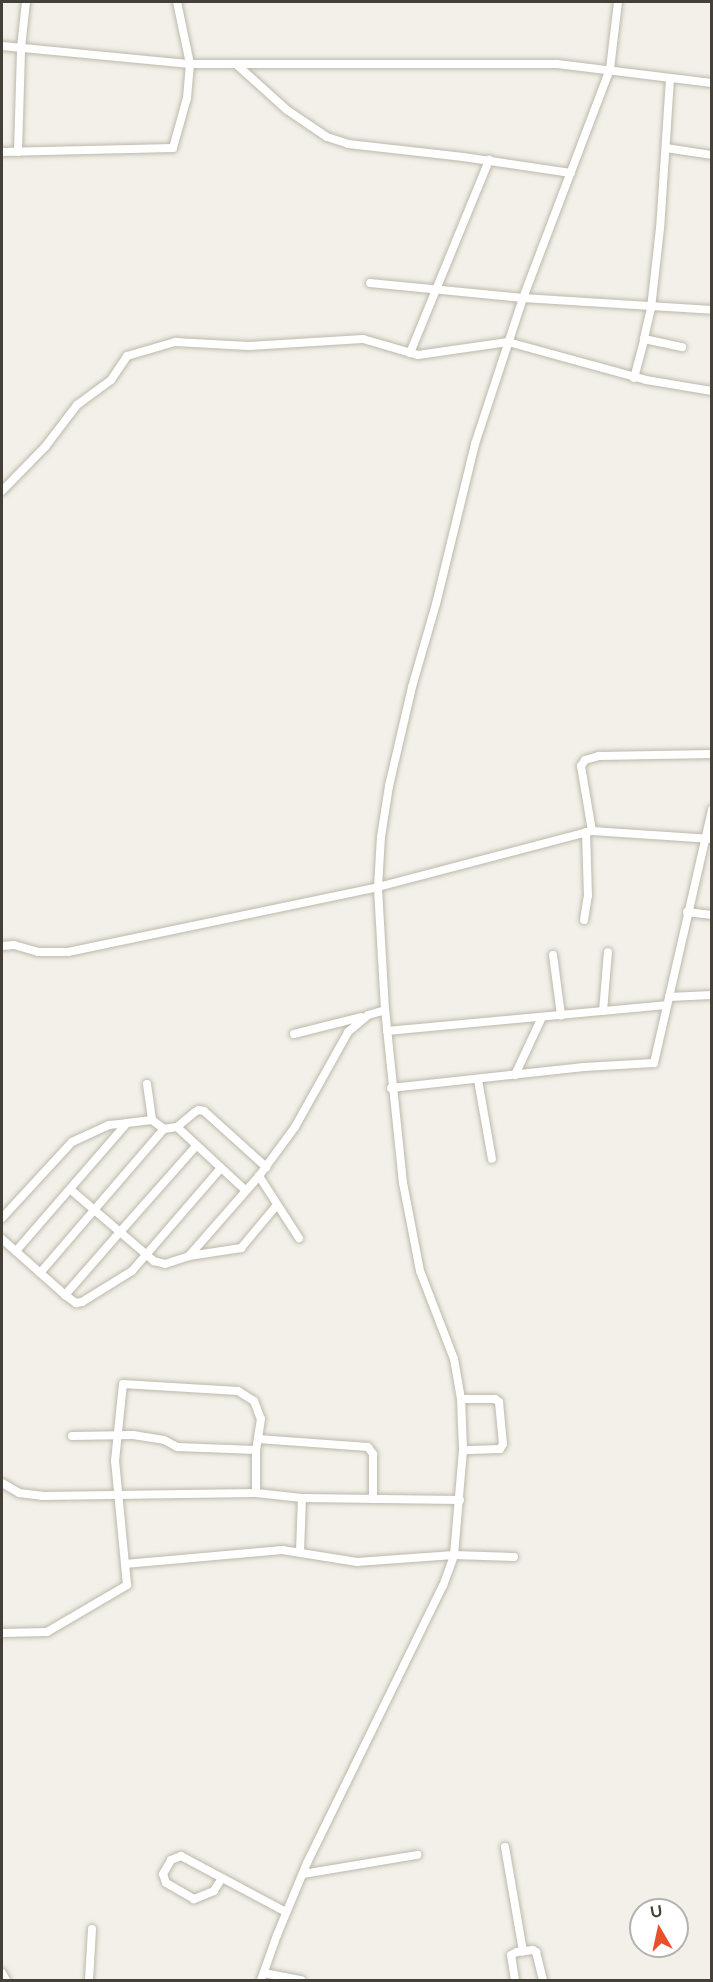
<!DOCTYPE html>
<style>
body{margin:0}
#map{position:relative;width:713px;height:1982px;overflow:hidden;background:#f2f0e8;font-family:Raleway,sans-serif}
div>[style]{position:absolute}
.roads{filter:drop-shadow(0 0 2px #bdb8ab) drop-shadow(0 0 2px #bdb8ab)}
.minor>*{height:8px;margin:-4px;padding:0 4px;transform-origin:4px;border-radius:4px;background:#fff}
span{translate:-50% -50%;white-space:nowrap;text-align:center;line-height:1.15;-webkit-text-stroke:4.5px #fff;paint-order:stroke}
.frame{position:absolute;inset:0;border:3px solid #454037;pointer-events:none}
.north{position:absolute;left:629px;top:1898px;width:60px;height:60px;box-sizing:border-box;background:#fff;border:2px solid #b5b3af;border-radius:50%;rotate:351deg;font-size:16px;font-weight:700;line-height:24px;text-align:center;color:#454037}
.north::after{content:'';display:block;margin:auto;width:21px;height:27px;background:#e7502a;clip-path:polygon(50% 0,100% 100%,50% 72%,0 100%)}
</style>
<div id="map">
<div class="roads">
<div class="minor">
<i style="left:2px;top:46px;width:189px;rotate:5.5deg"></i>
<i style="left:190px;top:64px;width:367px"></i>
<i style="left:557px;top:64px;width:156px;rotate:7deg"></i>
<i style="left:236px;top:64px;width:69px;rotate:42deg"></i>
<i style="left:287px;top:110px;width:48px;rotate:34deg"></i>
<i style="left:327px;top:137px;width:22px;rotate:18deg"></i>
<i style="left:348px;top:144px;width:116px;rotate:6.4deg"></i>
<i style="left:463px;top:157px;width:109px;rotate:8.4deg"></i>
<i style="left:670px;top:79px;width:149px;rotate:93.8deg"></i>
<i style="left:660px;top:228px;width:81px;rotate:96.4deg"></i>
<i style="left:651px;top:308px;width:32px;rotate:103deg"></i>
<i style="left:644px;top:339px;width:39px;rotate:12deg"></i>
<i style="left:666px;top:148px;width:47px;rotate:8.7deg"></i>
<i style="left:2px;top:152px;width:171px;rotate:-1.3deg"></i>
<i style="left:173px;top:148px;width:52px;rotate:-74.4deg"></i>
<i style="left:187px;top:98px;width:34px;rotate:-85deg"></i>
<i style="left:190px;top:64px;width:63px;rotate:-101.8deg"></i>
<i style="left:18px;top:152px;width:104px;rotate:-88.3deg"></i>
<i style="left:21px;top:48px;width:46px;rotate:-83.8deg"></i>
<i style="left:370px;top:283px;width:154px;rotate:5.6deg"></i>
<i style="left:523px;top:298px;width:189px;rotate:3.6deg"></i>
<i style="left:410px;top:353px;width:209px;rotate:-67.7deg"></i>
<i style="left:634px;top:378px;width:39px;rotate:-75deg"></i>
<i style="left:2px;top:491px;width:62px;rotate:-45.7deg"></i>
<i style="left:45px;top:447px;width:53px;rotate:-52.7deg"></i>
<i style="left:77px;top:405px;width:42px;rotate:-36.3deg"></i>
<i style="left:111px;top:380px;width:29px;rotate:-56deg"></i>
<i style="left:127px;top:356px;width:50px;rotate:-16.3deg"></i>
<i style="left:175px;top:342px;width:74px;rotate:3.1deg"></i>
<i style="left:249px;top:346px;width:114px;rotate:-3.5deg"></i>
<i style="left:363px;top:339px;width:57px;rotate:16.2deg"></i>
<i style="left:418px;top:355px;width:91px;rotate:-8.2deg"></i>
<i style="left:508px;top:342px;width:143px;rotate:15.4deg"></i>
<i style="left:646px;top:380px;width:67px;rotate:9.5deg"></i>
<i style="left:592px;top:831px;width:66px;rotate:-99.6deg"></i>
<i style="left:581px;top:766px;width:7px;rotate:-56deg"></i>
<i style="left:585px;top:760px;width:15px;rotate:-16deg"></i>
<i style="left:599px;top:756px;width:113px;rotate:-1deg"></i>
<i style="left:687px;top:912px;width:25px;rotate:7deg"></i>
<i style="left:584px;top:920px;width:24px;rotate:-81deg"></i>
<i style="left:588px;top:896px;width:64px;rotate:-91.8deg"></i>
<i style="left:2px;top:946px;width:12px;rotate:-5deg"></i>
<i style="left:14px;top:945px;width:25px;rotate:16deg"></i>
<i style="left:38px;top:952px;width:30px"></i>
<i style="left:68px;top:952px;width:317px;rotate:-11.8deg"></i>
<i style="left:378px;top:887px;width:221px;rotate:-14.7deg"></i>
<i style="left:592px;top:831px;width:120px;rotate:3.8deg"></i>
<i style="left:553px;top:955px;width:61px;rotate:82.4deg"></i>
<i style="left:669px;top:997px;width:43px;rotate:-2.7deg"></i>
<i style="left:603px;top:1011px;width:59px;rotate:-85.2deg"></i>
<i style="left:387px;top:1031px;width:280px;rotate:-5.3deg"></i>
<i style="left:294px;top:1034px;width:69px;rotate:-14.2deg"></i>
<i style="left:515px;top:1075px;width:64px;rotate:-65deg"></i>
<i style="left:478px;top:1080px;width:80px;rotate:80deg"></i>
<i style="left:147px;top:1084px;width:36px;rotate:82deg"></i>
<i style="left:391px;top:1088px;width:194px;rotate:-6.2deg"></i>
<i style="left:584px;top:1067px;width:70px;rotate:-3.3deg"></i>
<i style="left:654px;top:1063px;width:260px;rotate:-77.1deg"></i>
<i style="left:177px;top:1127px;width:23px;rotate:-40deg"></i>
<i style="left:195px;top:1112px;width:4px;rotate:-27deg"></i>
<i style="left:199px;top:1110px;width:5px;rotate:11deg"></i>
<i style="left:204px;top:1111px;width:84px;rotate:42.1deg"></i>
<i style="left:259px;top:1176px;width:74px;rotate:57.2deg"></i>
<i style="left:71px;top:1190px;width:65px;rotate:40.6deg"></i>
<i style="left:120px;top:1232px;width:115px;rotate:-48.5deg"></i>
<i style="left:2px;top:1218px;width:103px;rotate:-47.4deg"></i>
<i style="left:72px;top:1142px;width:41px;rotate:-24.7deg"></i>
<i style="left:109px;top:1125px;width:18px;rotate:-6deg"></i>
<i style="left:127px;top:1123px;width:25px;rotate:-7deg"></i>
<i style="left:152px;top:1120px;width:15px;rotate:37deg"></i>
<i style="left:164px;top:1129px;width:13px;rotate:-9deg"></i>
<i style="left:177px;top:1127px;width:93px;rotate:42.8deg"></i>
<i style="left:2px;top:1239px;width:84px;rotate:41.6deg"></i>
<i style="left:65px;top:1295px;width:84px;rotate:-48.9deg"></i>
<i style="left:120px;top:1232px;width:45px;rotate:40.5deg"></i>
<i style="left:154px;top:1261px;width:11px;rotate:15deg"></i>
<i style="left:165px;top:1264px;width:25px;rotate:-18deg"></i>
<i style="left:189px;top:1256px;width:53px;rotate:-8.7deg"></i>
<i style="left:241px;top:1248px;width:56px;rotate:-50.1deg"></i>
<i style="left:16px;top:1251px;width:169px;rotate:-49.1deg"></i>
<i style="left:189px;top:1256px;width:106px;rotate:-48.8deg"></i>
<i style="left:259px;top:1176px;width:61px;rotate:-53.7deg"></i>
<i style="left:295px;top:1127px;width:109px;rotate:-60.8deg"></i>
<i style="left:348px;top:1032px;width:26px;rotate:-40deg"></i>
<i style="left:368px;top:1015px;width:18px;rotate:-16deg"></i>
<i style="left:40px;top:1273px;width:190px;rotate:-49.3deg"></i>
<i style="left:65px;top:1295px;width:14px;rotate:36deg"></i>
<i style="left:76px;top:1303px;width:6px;rotate:-9deg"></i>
<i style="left:82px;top:1302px;width:59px;rotate:-31.8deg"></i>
<i style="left:132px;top:1271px;width:135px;rotate:-49.2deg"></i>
<i style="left:461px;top:1399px;width:34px"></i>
<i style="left:495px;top:1399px;width:5px;rotate:37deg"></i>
<i style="left:499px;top:1402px;width:42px;rotate:84.6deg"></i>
<i style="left:503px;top:1444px;width:6px;rotate:121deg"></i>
<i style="left:500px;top:1449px;width:37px;rotate:178deg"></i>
<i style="left:72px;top:1436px;width:61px;rotate:-0.9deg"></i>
<i style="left:133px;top:1435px;width:31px;rotate:9deg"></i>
<i style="left:164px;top:1440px;width:15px;rotate:28deg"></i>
<i style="left:177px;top:1447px;width:79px;rotate:2.2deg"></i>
<i style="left:258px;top:1439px;width:110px;rotate:4.2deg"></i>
<i style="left:368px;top:1447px;width:9px;rotate:54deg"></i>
<i style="left:373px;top:1454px;width:45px;rotate:90deg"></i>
<i style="left:2px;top:1483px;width:20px;rotate:30deg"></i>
<i style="left:19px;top:1493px;width:23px;rotate:7deg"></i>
<i style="left:42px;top:1496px;width:214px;rotate:-0.8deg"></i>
<i style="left:256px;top:1493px;width:46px;rotate:6.2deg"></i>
<i style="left:302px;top:1498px;width:158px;rotate:0.7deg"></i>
<i style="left:300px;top:1552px;width:54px;rotate:-87.9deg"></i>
<i style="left:125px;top:1564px;width:158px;rotate:-5.1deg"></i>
<i style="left:282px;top:1550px;width:76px;rotate:9.1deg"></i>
<i style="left:357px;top:1562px;width:97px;rotate:-4.1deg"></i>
<i style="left:454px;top:1555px;width:60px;rotate:1.9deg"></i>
<i style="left:2px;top:1633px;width:45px;rotate:-1.3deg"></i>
<i style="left:47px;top:1632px;width:93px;rotate:-30.4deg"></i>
<i style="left:127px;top:1585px;width:125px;rotate:-95.5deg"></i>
<i style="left:115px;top:1461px;width:77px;rotate:-84.1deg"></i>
<i style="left:123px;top:1384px;width:115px;rotate:3.5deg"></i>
<i style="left:238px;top:1391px;width:19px;rotate:32deg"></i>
<i style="left:254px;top:1401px;width:19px;rotate:69deg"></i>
<i style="left:261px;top:1419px;width:31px;rotate:99deg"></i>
<i style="left:256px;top:1450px;width:43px;rotate:90deg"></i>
<i style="left:505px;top:1847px;width:106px;rotate:80.2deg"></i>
<i style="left:303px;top:1874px;width:116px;rotate:-9.5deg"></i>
<i style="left:222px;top:1878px;width:15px;rotate:122deg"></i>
<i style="left:214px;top:1891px;width:22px;rotate:158deg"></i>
<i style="left:194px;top:1899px;width:32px;rotate:-150deg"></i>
<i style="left:166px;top:1883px;width:9px;rotate:-108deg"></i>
<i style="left:163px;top:1874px;width:16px;rotate:-60deg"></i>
<i style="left:171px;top:1860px;width:11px;rotate:-22deg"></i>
<i style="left:181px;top:1856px;width:119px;rotate:28.1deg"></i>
<i style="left:2px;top:1973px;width:8px;rotate:60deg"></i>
<i style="left:264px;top:1973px;width:38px;rotate:11deg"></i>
<i style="left:89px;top:1980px;width:51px;rotate:-86.6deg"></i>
<i style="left:261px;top:1980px;width:48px;rotate:-70.4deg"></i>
<i style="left:277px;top:1935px;width:78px;rotate:-67.4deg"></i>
<i style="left:307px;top:1863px;width:309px;rotate:-63.9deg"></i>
<i style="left:443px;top:1586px;width:33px;rotate:-70deg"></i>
<i style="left:454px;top:1555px;width:105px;rotate:-85.1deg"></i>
<i style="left:463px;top:1450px;width:51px;rotate:-92.2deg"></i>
<i style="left:461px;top:1399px;width:41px;rotate:-99.9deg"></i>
<i style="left:454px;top:1359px;width:94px;rotate:-111.1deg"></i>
<i style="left:420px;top:1271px;width:90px;rotate:-100.9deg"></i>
<i style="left:403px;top:1183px;width:174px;rotate:-95.9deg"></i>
<i style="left:385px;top:1010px;width:123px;rotate:-93.3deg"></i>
<i style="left:378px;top:887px;width:50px;rotate:-86.6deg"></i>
<i style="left:381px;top:837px;width:52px;rotate:-81.1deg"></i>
<i style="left:389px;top:786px;width:102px;rotate:-76.9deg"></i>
<i style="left:412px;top:687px;width:86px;rotate:-73.9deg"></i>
<i style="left:436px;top:604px;width:165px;rotate:-76.3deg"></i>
<i style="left:475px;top:444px;width:154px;rotate:-71.8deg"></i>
<i style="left:523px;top:298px;width:245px;rotate:-69.2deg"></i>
<i style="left:610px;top:69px;width:67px;rotate:-83.2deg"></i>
<i style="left:515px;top:1980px;width:25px;rotate:-99deg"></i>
<i style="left:511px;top:1955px;width:7px;rotate:-27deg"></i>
<i style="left:517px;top:1952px;width:16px;rotate:-7deg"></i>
<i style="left:533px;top:1950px;width:4px;rotate:34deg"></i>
<i style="left:536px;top:1952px;width:29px;rotate:76deg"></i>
</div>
</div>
<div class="frame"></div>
<div class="north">U</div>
</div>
